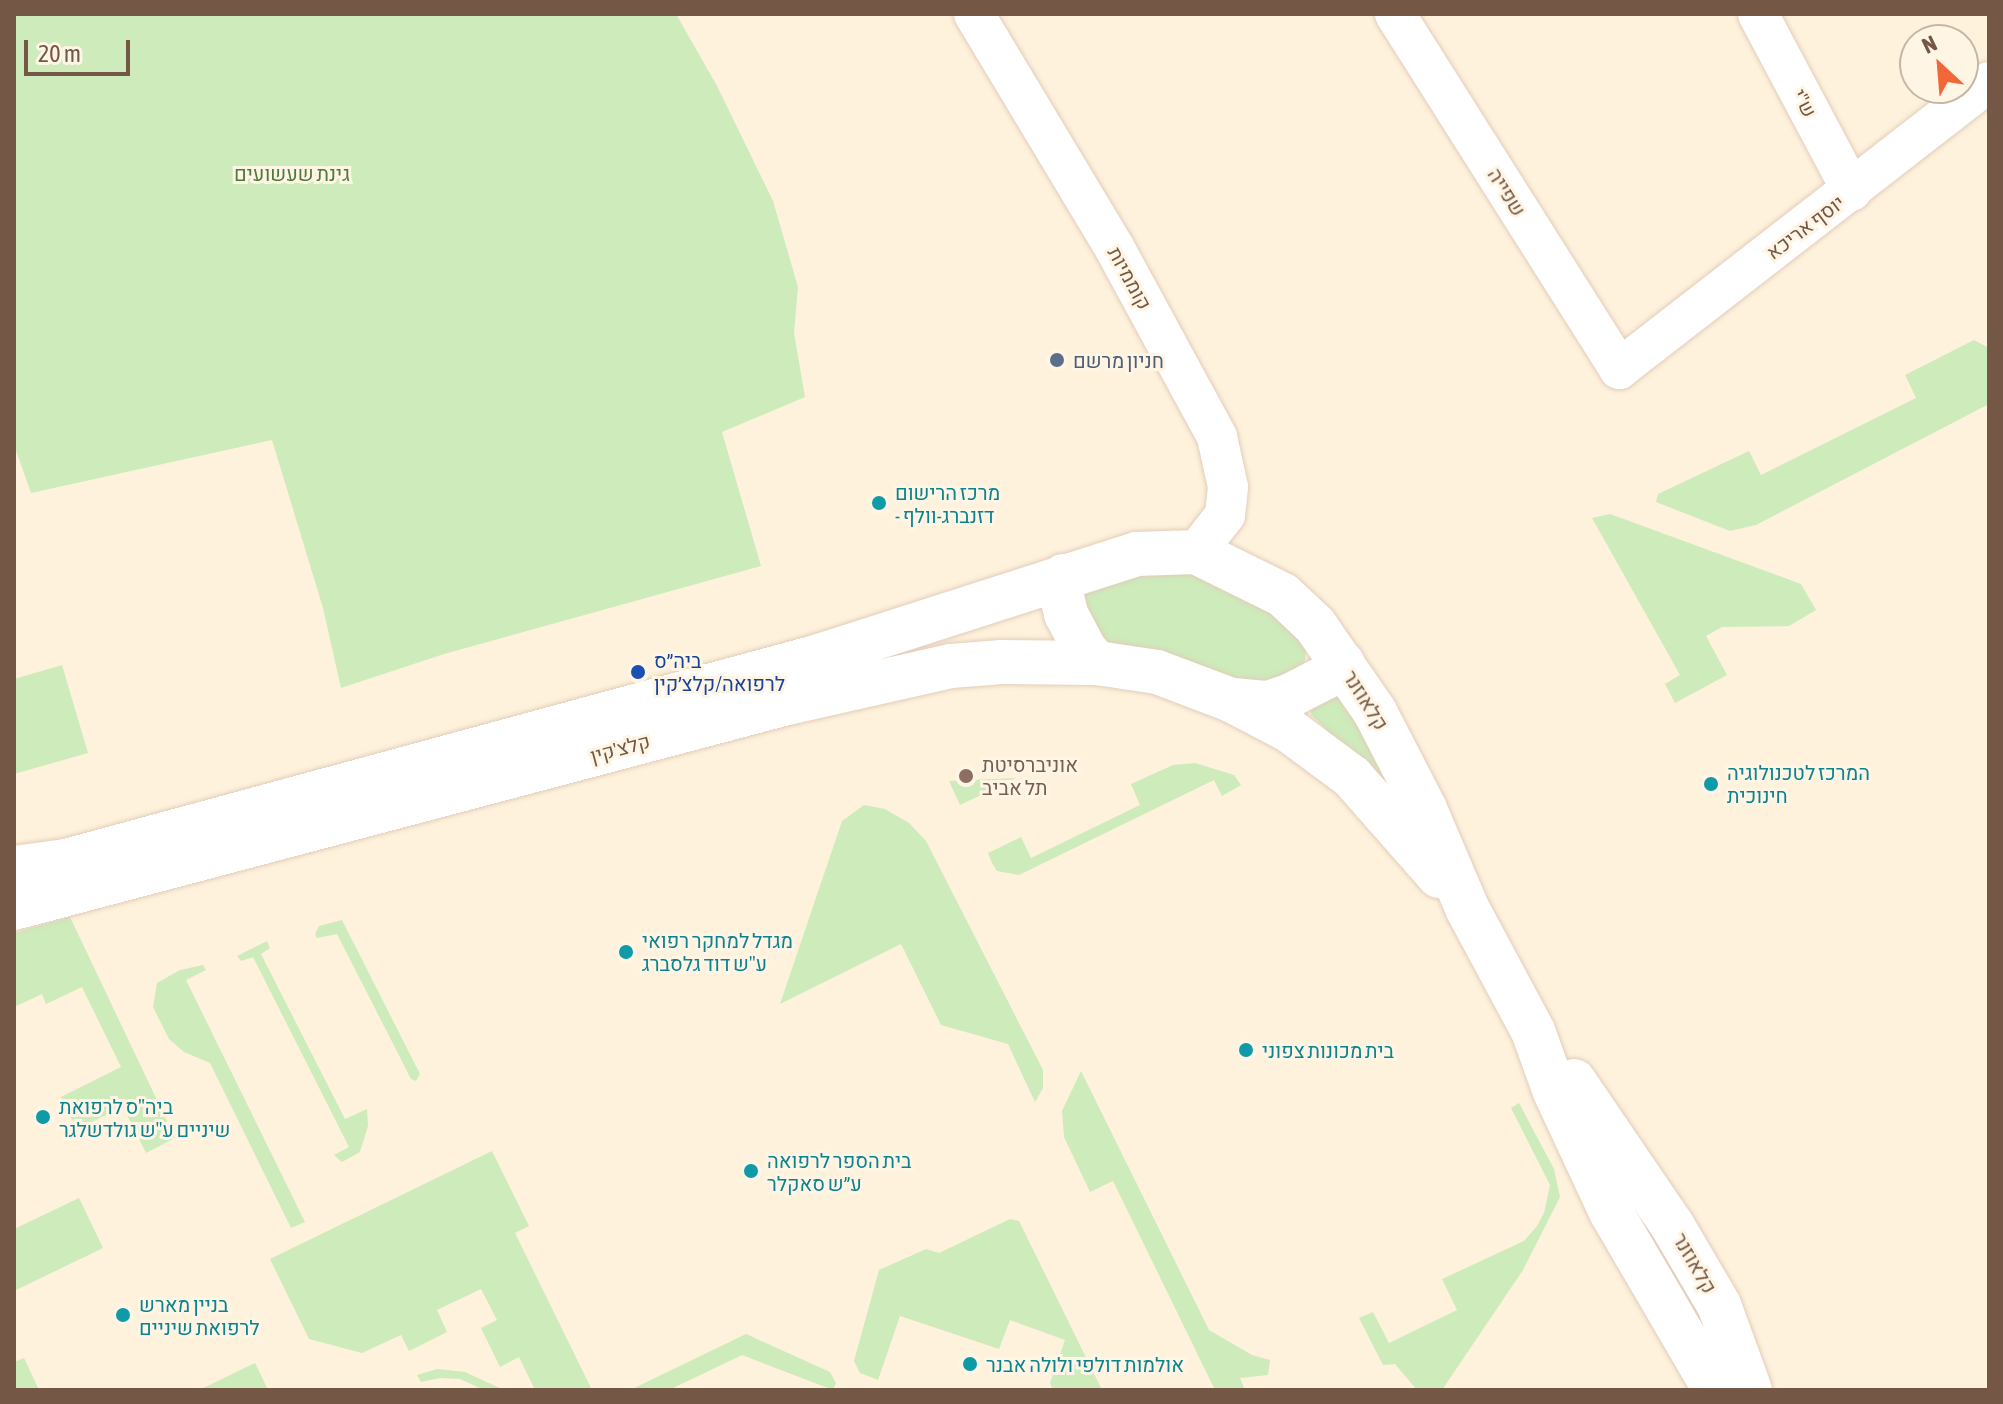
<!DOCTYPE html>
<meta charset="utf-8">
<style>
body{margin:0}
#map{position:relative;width:2003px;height:1404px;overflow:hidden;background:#fef2dd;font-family:"Asap Condensed",Heebo,sans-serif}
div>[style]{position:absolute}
.green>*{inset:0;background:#cdebbb}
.roads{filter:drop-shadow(0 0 2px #e2cdb9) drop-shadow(0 0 2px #e2cdb9)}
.street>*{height:40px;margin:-20px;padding:0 20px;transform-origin:20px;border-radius:20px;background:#fff}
.secondary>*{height:44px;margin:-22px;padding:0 22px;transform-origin:22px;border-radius:22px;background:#fff}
.dots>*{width:22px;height:22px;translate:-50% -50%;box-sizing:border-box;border:4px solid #fff5e5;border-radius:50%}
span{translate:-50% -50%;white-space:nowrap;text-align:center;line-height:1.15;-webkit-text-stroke:6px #fff5e5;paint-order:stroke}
.street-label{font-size:20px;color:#745744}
.park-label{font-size:20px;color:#4c7b3b}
.service-label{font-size:20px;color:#4e5e75}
.left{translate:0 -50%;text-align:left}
.culture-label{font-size:20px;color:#0d838f}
.transit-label{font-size:20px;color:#164399}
.education-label{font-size:20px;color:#785e54}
.frame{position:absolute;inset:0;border:16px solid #745744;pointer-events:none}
.north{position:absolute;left:1899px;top:24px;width:80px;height:80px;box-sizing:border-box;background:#fff5e5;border:2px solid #c7b6a5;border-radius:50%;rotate:334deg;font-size:22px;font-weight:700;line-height:32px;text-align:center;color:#745744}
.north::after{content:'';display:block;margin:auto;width:28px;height:36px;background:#f26738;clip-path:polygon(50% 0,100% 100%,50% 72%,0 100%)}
.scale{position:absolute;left:24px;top:40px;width:106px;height:36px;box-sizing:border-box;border:4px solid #745744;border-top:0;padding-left:10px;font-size:24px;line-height:28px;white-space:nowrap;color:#745744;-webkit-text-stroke:6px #fff5e5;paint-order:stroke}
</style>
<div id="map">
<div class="green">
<i style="clip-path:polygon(14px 14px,676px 14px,717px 86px,773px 201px,798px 287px,794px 333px,805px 397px,722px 432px,761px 566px,444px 654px,341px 688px,323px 608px,272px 440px,31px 493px,14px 445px)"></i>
<i style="clip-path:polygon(1974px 340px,1989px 348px,1989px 404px,1756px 525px,1730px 531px,1656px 502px,1658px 494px,1749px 451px,1761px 475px,1916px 398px,1905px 375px)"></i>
<i style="clip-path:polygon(1610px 514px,1801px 584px,1816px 610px,1789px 626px,1722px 627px,1706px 636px,1727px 675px,1675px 703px,1665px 684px,1680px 675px,1592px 518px)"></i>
<i style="clip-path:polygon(1177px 558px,1283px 606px,1306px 648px,1304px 671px,1295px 679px,1246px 686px,1095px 641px,1075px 581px)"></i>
<i style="clip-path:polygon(62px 665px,88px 753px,14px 774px,14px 679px)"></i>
<i style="clip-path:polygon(1341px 692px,1398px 796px,1311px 715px,1309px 705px)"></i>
<i style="clip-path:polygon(1195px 763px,1234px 775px,1241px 785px,1222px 796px,1214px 780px,1019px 875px,997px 871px,992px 863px,988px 853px,1021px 837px,1031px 858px,1140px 805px,1131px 784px,1173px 765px)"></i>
<i style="clip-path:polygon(1016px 778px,960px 805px,949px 781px)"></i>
<i style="clip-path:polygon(864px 805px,885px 809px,909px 823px,926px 841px,1043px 1070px,1043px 1088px,1035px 1102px,1008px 1044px,941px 1025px,901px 944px,780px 1004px,842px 821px)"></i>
<i style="clip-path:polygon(70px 917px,175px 1138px,146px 1153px,123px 1107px,77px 1129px,61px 1097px,121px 1067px,82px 987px,46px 1004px,42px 994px,14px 1007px,14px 933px)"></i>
<i style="clip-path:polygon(342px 920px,420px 1074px,416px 1081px,411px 1079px,337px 934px,317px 938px,315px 934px,319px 926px)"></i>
<i style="clip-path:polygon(267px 941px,270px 948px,261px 954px,345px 1119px,367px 1109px,368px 1126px,360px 1152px,342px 1162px,334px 1155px,349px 1147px,253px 957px,241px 961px,237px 956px)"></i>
<i style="clip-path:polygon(203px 965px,206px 970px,186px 980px,305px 1222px,291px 1228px,210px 1063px,184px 1052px,169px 1039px,153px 1007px,157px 983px,180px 970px)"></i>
<i style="clip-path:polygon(1081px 1071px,1209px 1330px,1252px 1355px,1270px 1360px,1268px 1375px,1240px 1378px,1245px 1390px,1215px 1390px,1113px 1181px,1090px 1192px,1064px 1137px,1062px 1111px)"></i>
<i style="clip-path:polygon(1519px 1103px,1554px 1169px,1560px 1197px,1523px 1270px,1442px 1390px,1417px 1390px,1395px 1364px,1383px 1365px,1359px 1318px,1373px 1312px,1389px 1343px,1457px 1310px,1442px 1279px,1524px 1241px,1537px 1226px,1544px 1213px,1550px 1185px,1511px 1108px)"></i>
<i style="clip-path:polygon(492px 1151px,529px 1226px,515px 1233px,592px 1390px,534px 1388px,519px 1357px,500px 1367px,481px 1328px,497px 1320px,481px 1289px,437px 1310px,447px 1332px,409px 1351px,401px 1335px,362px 1353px,309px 1339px,270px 1259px)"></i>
<i style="clip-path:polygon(79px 1198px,103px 1248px,14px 1291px,14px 1229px)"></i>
<i style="clip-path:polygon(1010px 1219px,1019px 1221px,1102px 1390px,1053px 1390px,1050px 1383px,1065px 1340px,1010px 1320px,999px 1349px,900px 1316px,878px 1380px,860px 1373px,854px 1361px,879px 1270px,926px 1249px,939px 1253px)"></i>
<i style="clip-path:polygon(746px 1334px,830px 1372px,836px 1383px,833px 1390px,742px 1355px,669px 1390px,630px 1390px)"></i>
<i style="clip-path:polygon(24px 1358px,39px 1390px,14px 1390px,14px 1362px)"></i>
<i style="clip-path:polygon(255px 1363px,268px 1390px,199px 1390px)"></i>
<i style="clip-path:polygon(437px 1369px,465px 1372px,504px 1390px,484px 1390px,460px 1379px,440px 1378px,421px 1382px,417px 1375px)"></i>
</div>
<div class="roads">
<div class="street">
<i style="left:974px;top:14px;width:272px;rotate:59deg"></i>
<i style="left:1114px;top:247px;width:216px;rotate:61.5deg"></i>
<i style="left:1217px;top:437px;width:51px;rotate:77.6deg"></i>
<i style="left:1228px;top:487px;width:28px;rotate:96deg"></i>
<i style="left:1225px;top:515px;width:47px;rotate:128.1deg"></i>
<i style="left:1395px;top:14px;width:420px;rotate:57.7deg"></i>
<i style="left:1619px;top:369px;width:468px;rotate:-37.8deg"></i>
<i style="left:1758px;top:14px;width:200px;rotate:62deg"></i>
</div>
<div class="secondary">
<i style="left:1063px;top:576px;width:12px;rotate:104deg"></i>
<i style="left:1060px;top:588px;width:27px;rotate:77deg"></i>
<i style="left:1066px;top:614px;width:41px;rotate:62.2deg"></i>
<i style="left:1085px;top:650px;width:18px;rotate:47deg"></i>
<i style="left:1233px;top:700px;width:35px;rotate:5deg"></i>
<i style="left:1268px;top:703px;width:24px;rotate:-19deg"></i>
<i style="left:1291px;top:695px;width:48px;rotate:-27.1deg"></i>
<i style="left:1334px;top:673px;width:13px;rotate:-48deg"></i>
<i style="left:14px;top:868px;width:52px;rotate:-7.7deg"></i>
<i style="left:66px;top:861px;width:777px;rotate:-15.22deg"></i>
<i style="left:816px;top:657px;width:336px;rotate:-17.8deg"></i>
<i style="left:1136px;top:554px;width:60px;rotate:-1.9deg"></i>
<i style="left:1196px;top:552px;width:97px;rotate:26.3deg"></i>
<i style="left:1283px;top:595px;width:44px;rotate:43.2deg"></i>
<i style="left:1315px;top:625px;width:106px;rotate:55.4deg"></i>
<i style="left:1375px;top:712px;width:109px;rotate:62.7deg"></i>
<i style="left:1425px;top:809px;width:108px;rotate:67deg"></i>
<i style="left:1467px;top:908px;width:140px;rotate:61.8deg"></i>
<i style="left:1533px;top:1031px;width:65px;rotate:70.2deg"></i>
<i style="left:1555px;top:1092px;width:132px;rotate:65deg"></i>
<i style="left:1611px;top:1212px;width:206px;rotate:59.7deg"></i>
<i style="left:14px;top:908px;width:800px;rotate:-14.85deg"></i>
<i style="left:787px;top:703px;width:168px;rotate:-12.7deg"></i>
<i style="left:951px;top:666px;width:51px;rotate:-4.5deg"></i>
<i style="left:1002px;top:662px;width:95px;rotate:0.6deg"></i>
<i style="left:1097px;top:663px;width:61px;rotate:8.5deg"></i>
<i style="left:1157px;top:672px;width:79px;rotate:20.7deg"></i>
<i style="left:1231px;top:700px;width:67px;rotate:27.7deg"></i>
<i style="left:1290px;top:731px;width:77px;rotate:36.6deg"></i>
<i style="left:1352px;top:777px;width:132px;rotate:48.7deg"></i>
<i style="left:1574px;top:1081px;width:174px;rotate:55.8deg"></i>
<i style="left:1672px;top:1225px;width:93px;rotate:59.6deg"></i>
<i style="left:1719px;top:1305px;width:90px;rotate:70deg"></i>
</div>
</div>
<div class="dots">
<i style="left:1057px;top:360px;background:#5c6f8a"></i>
<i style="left:879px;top:503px;background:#0f9aa8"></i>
<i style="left:638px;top:672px;background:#1a4fb4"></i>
<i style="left:966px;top:776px;background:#8d6e63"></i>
<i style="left:1711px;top:784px;background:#0f9aa8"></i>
<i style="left:626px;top:952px;background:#0f9aa8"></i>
<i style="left:1246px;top:1050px;background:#0f9aa8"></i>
<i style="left:43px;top:1117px;background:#0f9aa8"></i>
<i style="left:751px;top:1171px;background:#0f9aa8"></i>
<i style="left:123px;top:1315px;background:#0f9aa8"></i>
<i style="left:970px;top:1364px;background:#0f9aa8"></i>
</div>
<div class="street-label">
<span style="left:1805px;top:103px;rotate:62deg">ש"י</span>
<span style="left:1507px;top:192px;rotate:58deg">שפייה</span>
<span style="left:1805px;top:227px;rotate:-37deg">יוסף אריכא</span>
<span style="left:1130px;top:278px;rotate:61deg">קוממיות</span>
<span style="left:1366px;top:700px;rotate:58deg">קלאוזנר</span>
<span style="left:620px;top:748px;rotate:-15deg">קלצ'קין</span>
<span style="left:1695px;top:1263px;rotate:60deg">קלאוזנר</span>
</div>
<div class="park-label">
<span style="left:292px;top:173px">גינת שעשועים</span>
</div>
<div class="service-label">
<span class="left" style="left:1073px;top:360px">חניון מרשם</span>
</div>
<div class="culture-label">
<span class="left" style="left:895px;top:504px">מרכז הרישום<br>- דזנברג-וולף</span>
<span class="left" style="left:1727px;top:784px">המרכז לטכנולוגיה<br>חינוכית</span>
<span class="left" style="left:642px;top:952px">מגדל למחקר רפואי<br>ע"ש דוד גלסברג</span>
<span class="left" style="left:1262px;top:1050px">בית מכונות צפוני</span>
<span class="left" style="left:59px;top:1118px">ביה"ס לרפואת<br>שיניים ע"ש גולדשלגר</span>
<span class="left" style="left:767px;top:1172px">בית הספר לרפואה<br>ע״ש סאקלר</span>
<span class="left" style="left:139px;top:1316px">בניין מארש<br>לרפואת שיניים</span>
<span class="left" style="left:986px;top:1364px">אולמות דולפי ולולה אבנר</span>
</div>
<div class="transit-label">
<span class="left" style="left:654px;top:672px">ביה״ס<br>לרפואה/קלצ׳קין</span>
</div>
<div class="education-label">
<span class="left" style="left:982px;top:776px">אוניברסיטת<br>תל אביב</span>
</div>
<div class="frame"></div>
<div class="north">N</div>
<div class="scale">20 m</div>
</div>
